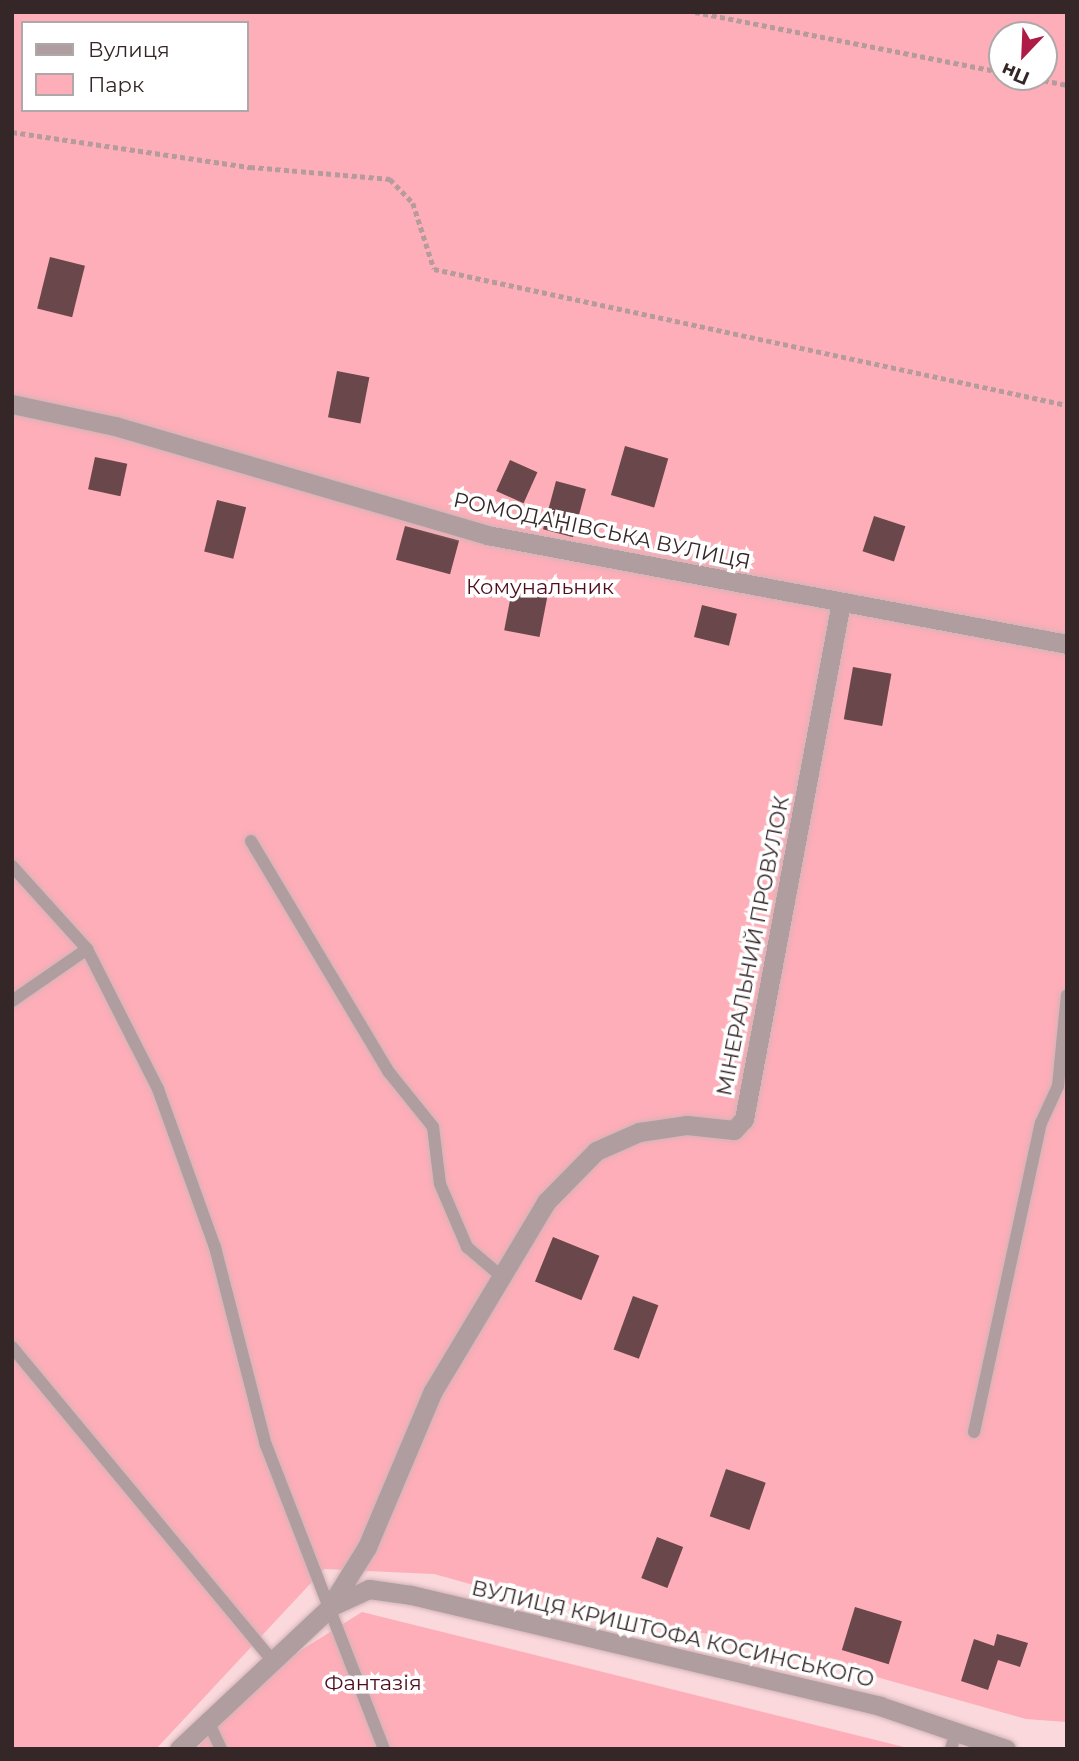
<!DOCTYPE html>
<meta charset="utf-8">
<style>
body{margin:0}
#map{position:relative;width:1079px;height:1761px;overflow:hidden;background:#fad8db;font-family:Montserrat,sans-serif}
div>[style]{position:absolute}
.green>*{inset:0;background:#fdaeb8}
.building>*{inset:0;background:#69474b;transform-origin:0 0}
.path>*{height:4.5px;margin-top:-2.25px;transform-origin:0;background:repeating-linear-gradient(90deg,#b69b9d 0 5px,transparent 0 8.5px)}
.roads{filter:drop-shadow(0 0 2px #d3b4b7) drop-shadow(0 0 2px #d3b4b7)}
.service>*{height:12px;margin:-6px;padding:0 6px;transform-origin:6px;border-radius:6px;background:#af9d9f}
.minor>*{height:19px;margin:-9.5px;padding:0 9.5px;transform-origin:9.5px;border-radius:9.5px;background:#af9d9f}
span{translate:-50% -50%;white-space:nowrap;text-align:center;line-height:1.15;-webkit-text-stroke:7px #fff;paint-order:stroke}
.street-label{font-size:21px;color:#352627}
.park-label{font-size:21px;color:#4e0e1e}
.frame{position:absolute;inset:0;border:14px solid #352627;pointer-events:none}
.legend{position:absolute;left:21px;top:21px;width:228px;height:91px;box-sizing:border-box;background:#fff;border:2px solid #aea8a9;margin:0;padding:9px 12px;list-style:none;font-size:21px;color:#352627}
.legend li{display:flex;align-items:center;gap:14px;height:35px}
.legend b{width:35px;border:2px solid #aea8a9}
.north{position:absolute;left:988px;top:21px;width:70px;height:70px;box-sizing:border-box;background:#fff;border:2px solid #aea8a9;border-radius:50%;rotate:203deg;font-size:19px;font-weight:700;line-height:28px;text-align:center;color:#352627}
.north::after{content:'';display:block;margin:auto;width:24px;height:32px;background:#ae1b46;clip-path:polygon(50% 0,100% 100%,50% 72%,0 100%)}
</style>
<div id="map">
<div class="green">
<i style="clip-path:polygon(evenodd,12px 12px,1067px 12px,1067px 1722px,1026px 1719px,749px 1641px,554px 1607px,434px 1574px,324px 1569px,156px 1749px,12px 1749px,12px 12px,23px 23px,247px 23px,247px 110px,23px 110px,23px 23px,12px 12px,1002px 35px,1044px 35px,1044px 77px,1002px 77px,1002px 35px)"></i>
<i style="clip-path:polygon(362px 1612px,912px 1749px,196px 1749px,287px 1659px)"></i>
</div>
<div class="building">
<i style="left:50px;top:257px;width:36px;height:53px;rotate:14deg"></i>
<i style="left:337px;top:371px;width:33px;height:47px;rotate:11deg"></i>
<i style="left:625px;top:446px;width:45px;height:51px;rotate:16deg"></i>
<i style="left:95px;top:457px;width:33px;height:33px;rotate:12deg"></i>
<i style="left:510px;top:460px;width:30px;height:34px;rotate:24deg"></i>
<i style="left:556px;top:481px;width:31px;height:50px;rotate:15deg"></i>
<i style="left:217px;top:500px;width:30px;height:53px;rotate:14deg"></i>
<i style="left:874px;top:516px;width:33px;height:37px;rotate:18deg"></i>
<i style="left:405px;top:526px;width:56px;height:35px;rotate:15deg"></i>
<i style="left:512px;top:590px;width:36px;height:41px;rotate:11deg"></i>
<i style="left:702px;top:605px;width:36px;height:33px;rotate:14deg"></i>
<i style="left:853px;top:667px;width:39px;height:53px;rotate:10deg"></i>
<i style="left:553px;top:1237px;width:50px;height:48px;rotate:22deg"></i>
<i style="left:633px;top:1296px;width:27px;height:57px;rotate:20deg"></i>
<i style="left:726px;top:1469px;width:42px;height:50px;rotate:19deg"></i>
<i style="left:657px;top:1537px;width:28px;height:44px;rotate:21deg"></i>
<i style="left:855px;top:1607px;width:49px;height:45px;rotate:17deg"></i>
<i style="clip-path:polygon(997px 1634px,1028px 1643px,1020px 1667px,998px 1660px,988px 1690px,961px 1681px,974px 1639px,994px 1646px)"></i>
</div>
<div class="path">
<i style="left:695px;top:12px;width:313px;rotate:11.1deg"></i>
<i style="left:1027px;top:77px;width:41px;rotate:11.3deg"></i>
<i style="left:12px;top:132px;width:241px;rotate:8.4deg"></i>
<i style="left:250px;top:167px;width:141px;rotate:4.9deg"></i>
<i style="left:390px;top:179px;width:33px;rotate:46deg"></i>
<i style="left:413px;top:203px;width:69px;rotate:72.3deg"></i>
<i style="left:434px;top:269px;width:647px;rotate:12.13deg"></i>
</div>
<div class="roads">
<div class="service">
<i style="left:251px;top:841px;width:268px;rotate:59.2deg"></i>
<i style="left:388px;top:1071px;width:72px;rotate:51.2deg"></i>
<i style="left:433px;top:1127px;width:57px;rotate:83deg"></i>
<i style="left:440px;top:1184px;width:69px;rotate:66.8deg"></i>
<i style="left:467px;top:1247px;width:45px;rotate:40.5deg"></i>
<i style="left:12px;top:866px;width:112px;rotate:47.9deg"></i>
<i style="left:87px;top:949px;width:157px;rotate:63.1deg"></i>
<i style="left:158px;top:1089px;width:168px;rotate:70.2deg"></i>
<i style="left:215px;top:1247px;width:204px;rotate:75.6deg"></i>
<i style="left:266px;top:1445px;width:326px;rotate:68.8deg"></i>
<i style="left:12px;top:1001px;width:91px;rotate:-34.7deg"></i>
<i style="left:12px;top:1347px;width:404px;rotate:50.3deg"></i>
<i style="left:974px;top:1432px;width:316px;rotate:-77.8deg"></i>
<i style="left:1041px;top:1123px;width:41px;rotate:-65.3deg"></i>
<i style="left:1058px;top:1086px;width:91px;rotate:-84.4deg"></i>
<i style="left:207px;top:1719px;width:33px;rotate:65deg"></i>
<i style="left:951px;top:1749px;width:18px;rotate:-74deg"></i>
</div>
<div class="minor">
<i style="left:12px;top:404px;width:105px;rotate:12.1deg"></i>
<i style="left:115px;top:426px;width:388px;rotate:16.3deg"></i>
<i style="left:487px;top:535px;width:590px;rotate:10.64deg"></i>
<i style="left:330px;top:1607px;width:43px;rotate:-24.8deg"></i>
<i style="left:369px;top:1589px;width:42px;rotate:8.1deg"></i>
<i style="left:411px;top:1595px;width:482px;rotate:13.3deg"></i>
<i style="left:880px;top:1706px;width:133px;rotate:18.8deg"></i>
<i style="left:179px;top:1749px;width:206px;rotate:-43.2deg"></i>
<i style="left:329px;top:1608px;width:72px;rotate:-58.1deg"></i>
<i style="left:367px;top:1547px;width:169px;rotate:-67.1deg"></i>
<i style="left:433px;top:1391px;width:220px;rotate:-59.1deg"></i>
<i style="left:546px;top:1202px;width:71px;rotate:-45.6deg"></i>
<i style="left:596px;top:1151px;width:47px;rotate:-23.8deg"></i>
<i style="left:639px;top:1132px;width:49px;rotate:-8.3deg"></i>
<i style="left:687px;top:1125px;width:47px;rotate:6.1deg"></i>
<i style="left:734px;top:1130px;width:15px;rotate:-48deg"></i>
<i style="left:744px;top:1119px;width:526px;rotate:-79.37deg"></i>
</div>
</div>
<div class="street-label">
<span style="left:602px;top:531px;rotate:12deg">РОМОДАНІВСЬКА ВУЛИЦЯ</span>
<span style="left:753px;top:946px;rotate:-79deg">МІНЕРАЛЬНИЙ ПРОВУЛОК</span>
<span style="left:673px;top:1634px;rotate:13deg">ВУЛИЦЯ КРИШТОФА КОСИНСЬКОГО</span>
</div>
<div class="park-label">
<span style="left:540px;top:587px">Комунальник</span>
<span style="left:373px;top:1683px">Фантазія</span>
</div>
<div class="frame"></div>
<ul class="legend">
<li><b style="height:9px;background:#af9d9f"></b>Вулиця</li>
<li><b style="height:19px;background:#fdaeb8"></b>Парк</li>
</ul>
<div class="north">Пн</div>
</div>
